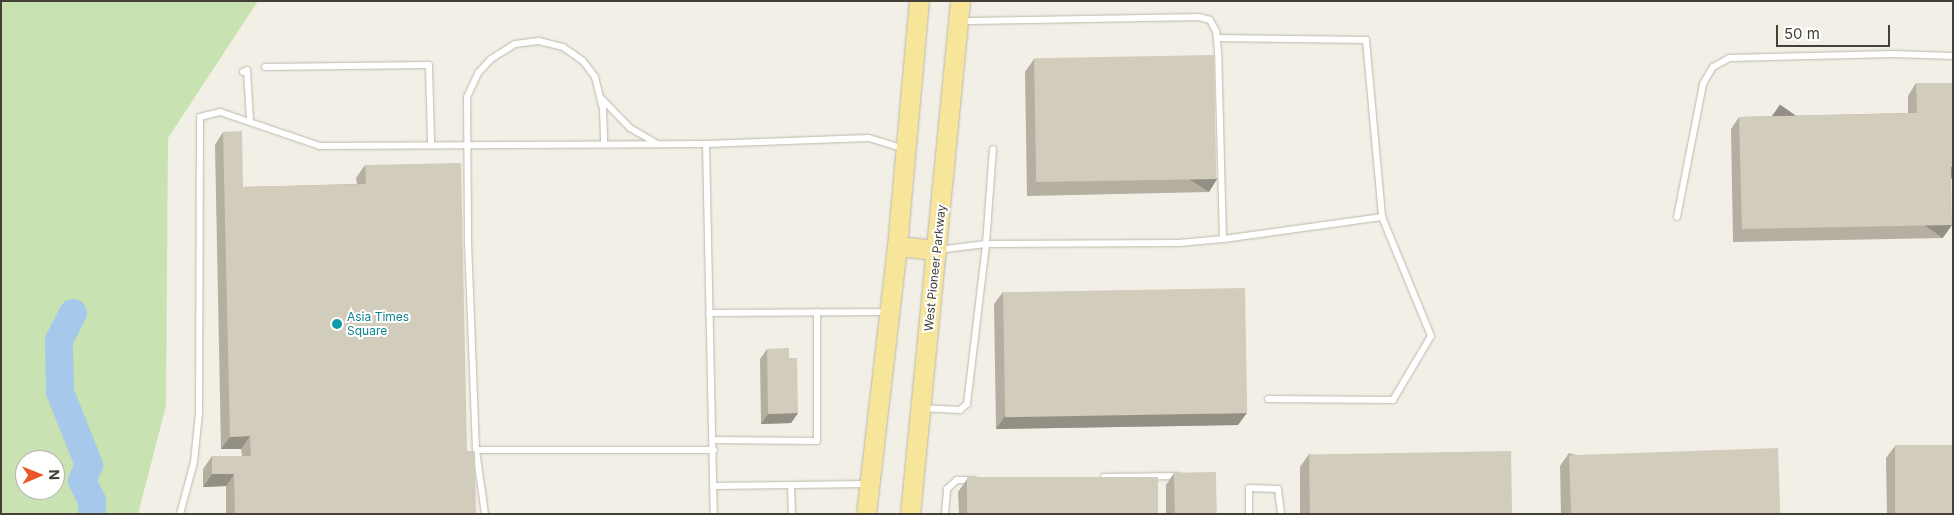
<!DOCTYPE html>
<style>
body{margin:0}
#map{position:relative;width:1954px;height:515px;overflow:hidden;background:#f2efe6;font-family:Inter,sans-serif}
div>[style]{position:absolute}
.green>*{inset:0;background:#c8e3b1}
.river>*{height:28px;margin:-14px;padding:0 14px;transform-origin:14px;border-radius:14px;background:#a6c8eb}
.roads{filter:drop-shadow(0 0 1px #bcb8a9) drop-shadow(0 0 1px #bcb8a9)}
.service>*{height:6px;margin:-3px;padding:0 3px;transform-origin:3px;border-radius:3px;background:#fff}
.primary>*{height:19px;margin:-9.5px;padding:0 9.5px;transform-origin:9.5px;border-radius:9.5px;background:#f7e59a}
.wall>*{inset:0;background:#b5afa2}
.shaded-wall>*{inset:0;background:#938f84;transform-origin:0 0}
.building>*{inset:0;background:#d2ccbc;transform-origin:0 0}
.dots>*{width:14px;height:14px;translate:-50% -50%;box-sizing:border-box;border:2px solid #fff;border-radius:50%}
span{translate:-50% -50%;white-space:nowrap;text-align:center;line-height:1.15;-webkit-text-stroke:4px #fff;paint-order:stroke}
.street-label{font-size:12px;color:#444036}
.culture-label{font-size:12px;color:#0d838f}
.left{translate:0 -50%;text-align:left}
.frame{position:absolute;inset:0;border:2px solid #444036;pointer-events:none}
.north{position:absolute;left:15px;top:450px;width:50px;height:50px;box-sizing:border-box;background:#fff;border:1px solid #b4b3af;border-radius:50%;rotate:89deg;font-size:14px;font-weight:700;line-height:20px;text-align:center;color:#444036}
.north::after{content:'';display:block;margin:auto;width:18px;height:22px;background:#ea5625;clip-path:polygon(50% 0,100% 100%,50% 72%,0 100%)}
.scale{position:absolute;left:1776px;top:25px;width:114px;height:22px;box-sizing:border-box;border:2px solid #444036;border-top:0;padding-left:6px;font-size:15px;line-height:18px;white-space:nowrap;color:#444036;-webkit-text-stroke:4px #fff;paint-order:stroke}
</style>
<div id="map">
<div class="green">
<i style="clip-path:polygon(evenodd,1px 1px,258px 1px,168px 138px,166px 406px,138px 514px,1px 514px,1px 1px,25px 460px,55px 460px,55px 490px,25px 490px,25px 460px)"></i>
</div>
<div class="river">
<i style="left:73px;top:313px;width:30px;rotate:117deg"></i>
<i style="left:59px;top:340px;width:52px;rotate:88.9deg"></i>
<i style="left:60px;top:392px;width:79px;rotate:68.3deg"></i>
<i style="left:89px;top:465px;width:17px;rotate:114deg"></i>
<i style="left:82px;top:481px;width:22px;rotate:63deg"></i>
<i style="left:92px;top:501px;width:13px;rotate:90deg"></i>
</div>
<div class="roads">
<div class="service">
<i style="left:1217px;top:38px;width:149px;rotate:0.8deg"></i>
<i style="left:1366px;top:40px;width:178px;rotate:84.8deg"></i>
<i style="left:1382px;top:217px;width:129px;rotate:67.6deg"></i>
<i style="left:1431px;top:336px;width:74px;rotate:120.7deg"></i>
<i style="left:1393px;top:400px;width:125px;rotate:-179.5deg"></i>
<i style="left:265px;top:67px;width:164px;rotate:-0.7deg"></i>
<i style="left:429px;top:65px;width:79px;rotate:88.5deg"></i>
<i style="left:243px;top:72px;width:4px;rotate:-27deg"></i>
<i style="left:247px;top:70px;width:51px;rotate:86.6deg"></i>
<i style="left:602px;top:99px;width:40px;rotate:46deg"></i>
<i style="left:630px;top:128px;width:30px;rotate:30deg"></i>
<i style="left:706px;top:144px;width:370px;rotate:88.8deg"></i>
<i style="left:1677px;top:217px;width:136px;rotate:-78.9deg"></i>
<i style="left:1703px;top:84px;width:20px;rotate:-60deg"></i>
<i style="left:1713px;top:67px;width:18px;rotate:-29deg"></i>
<i style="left:1729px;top:58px;width:164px;rotate:-1.4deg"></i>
<i style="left:1893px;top:54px;width:60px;rotate:1.9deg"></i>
<i style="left:1223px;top:239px;width:161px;rotate:-7.9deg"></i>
<i style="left:938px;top:250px;width:48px;rotate:-7.1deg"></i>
<i style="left:986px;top:244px;width:193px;rotate:-0.3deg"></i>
<i style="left:1179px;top:243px;width:44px;rotate:-5.2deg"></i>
<i style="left:1223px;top:239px;width:187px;rotate:-91.5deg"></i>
<i style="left:1218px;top:52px;width:21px;rotate:-95deg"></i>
<i style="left:1216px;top:31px;width:13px;rotate:-119deg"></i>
<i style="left:1210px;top:20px;width:11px;rotate:-165deg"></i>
<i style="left:1199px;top:17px;width:240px;rotate:179deg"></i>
<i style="left:709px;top:313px;width:178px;rotate:-0.3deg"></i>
<i style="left:921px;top:408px;width:39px;rotate:3deg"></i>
<i style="left:960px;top:410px;width:9px;rotate:-41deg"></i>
<i style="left:967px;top:404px;width:161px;rotate:-83.2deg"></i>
<i style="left:986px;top:244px;width:95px;rotate:-85.8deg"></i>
<i style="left:713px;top:440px;width:104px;rotate:0.6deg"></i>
<i style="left:817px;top:441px;width:129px;rotate:-90deg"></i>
<i style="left:476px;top:450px;width:238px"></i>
<i style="left:1104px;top:477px;width:75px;rotate:-0.8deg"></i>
<i style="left:791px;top:485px;width:29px;rotate:88deg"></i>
<i style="left:714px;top:486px;width:154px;rotate:-0.7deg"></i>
<i style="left:180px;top:514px;width:54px;rotate:-74.9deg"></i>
<i style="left:194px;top:462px;width:49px;rotate:-84.2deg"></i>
<i style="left:199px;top:413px;width:296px;rotate:-89.8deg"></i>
<i style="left:200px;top:117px;width:21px;rotate:-14deg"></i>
<i style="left:220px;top:112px;width:106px;rotate:18.8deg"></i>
<i style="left:320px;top:146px;width:386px;rotate:-0.3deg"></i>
<i style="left:706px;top:144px;width:163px;rotate:-2.1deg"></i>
<i style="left:869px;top:138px;width:38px;rotate:17deg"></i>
<i style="left:485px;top:514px;width:65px;rotate:-98deg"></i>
<i style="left:476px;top:450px;width:213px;rotate:-92.2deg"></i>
<i style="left:468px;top:237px;width:140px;rotate:-90.4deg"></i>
<i style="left:467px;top:97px;width:26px;rotate:-65deg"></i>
<i style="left:478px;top:73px;width:19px;rotate:-47deg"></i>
<i style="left:491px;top:59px;width:28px;rotate:-32deg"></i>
<i style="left:515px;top:44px;width:24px;rotate:-7deg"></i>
<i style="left:539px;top:41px;width:25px;rotate:14deg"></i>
<i style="left:563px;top:47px;width:24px;rotate:35deg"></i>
<i style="left:583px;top:61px;width:20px;rotate:53deg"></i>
<i style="left:595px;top:77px;width:33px;rotate:76deg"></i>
<i style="left:603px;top:109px;width:35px;rotate:88deg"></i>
<i style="left:945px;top:514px;width:25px;rotate:-85deg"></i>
<i style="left:947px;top:489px;width:13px;rotate:-42deg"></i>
<i style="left:957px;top:480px;width:17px"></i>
<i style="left:1249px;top:514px;width:26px;rotate:-90deg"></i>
<i style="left:1249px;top:488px;width:29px;rotate:2deg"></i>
<i style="left:1278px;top:489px;width:25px;rotate:83deg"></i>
</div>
<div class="primary">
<i style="left:897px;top:246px;width:40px;rotate:5.7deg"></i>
<i style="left:866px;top:514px;width:270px;rotate:-83.4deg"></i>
<i style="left:897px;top:246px;width:246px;rotate:-84.9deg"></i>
<i style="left:910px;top:514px;width:515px;rotate:-84.43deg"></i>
</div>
</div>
<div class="wall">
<i style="clip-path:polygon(1034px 59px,1217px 179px,1209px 192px,1027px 196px,1025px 72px)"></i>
<i style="clip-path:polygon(1916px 83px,1951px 179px,1943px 238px,1733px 242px,1731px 129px,1739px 117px,1908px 113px,1908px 96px)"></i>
<i style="clip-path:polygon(223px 132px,243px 187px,357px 184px,356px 178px,365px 165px,467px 451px,476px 514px,226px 514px,226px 486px,203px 487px,203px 469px,212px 456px,242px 456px,241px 449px,221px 449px,215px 145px)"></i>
<i style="clip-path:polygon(1003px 292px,1238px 425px,996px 429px,994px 304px)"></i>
<i style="clip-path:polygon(767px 349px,789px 358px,798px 413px,791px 423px,761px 424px,760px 359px)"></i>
<i style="clip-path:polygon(1895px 446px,1953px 514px,1887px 514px,1886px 458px)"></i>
<i style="clip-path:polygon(1569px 453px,1780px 514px,1561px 514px,1560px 466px)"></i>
<i style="clip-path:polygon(1309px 454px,1512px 514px,1300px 514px,1300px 467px)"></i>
<i style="clip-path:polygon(1174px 473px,1217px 514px,1166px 514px,1166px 485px)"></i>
<i style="clip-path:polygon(967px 479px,1158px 514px,959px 514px,958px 492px)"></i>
</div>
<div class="shaded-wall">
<i style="clip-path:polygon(1951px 167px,1953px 167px,1953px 179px,1942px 179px)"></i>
<i style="left:1217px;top:179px;width:15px;height:181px;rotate:122deg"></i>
<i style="left:1952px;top:225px;width:16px;height:210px;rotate:125deg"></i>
<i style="clip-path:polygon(798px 413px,791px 423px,761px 424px,768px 414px)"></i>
<i style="clip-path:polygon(1247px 413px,1238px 425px,996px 429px,1005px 416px)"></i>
<i style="clip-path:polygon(250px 436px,241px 449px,221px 449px,230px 437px)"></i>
<i style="clip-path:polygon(212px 474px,234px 474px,226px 486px,203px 487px)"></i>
</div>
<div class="building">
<i style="left:1214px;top:55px;width:124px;height:180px;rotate:89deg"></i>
<i style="clip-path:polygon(1916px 83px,1953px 83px,1953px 167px,1951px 167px,1952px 225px,1742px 229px,1739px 117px,1917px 113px)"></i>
<i style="clip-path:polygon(242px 131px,243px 187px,366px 184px,365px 165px,461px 163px,467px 451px,475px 451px,476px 514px,235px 514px,234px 474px,212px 474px,212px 456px,251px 456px,250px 436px,230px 437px,223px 132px)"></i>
<i style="left:1245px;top:288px;width:125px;height:242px;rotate:89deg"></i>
<i style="clip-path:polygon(789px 348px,789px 358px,797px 358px,798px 413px,768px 414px,767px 349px)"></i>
<i style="left:1953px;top:445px;width:69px;height:58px;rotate:90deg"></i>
<i style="left:1778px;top:448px;width:66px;height:209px;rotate:88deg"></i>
<i style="left:1511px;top:451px;width:63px;height:202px;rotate:89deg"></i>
<i style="left:1216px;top:472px;width:42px;height:42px;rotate:89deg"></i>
<i style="left:1158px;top:477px;width:37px;height:191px;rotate:90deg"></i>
</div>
<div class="dots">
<i style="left:337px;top:324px;background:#0f9aa8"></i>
</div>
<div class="street-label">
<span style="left:935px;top:268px;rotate:-84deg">West Pioneer Parkway</span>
</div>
<div class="culture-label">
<span class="left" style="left:347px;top:324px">Asia Times<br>Square</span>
</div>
<div class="frame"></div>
<div class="north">N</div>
<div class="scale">50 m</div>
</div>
